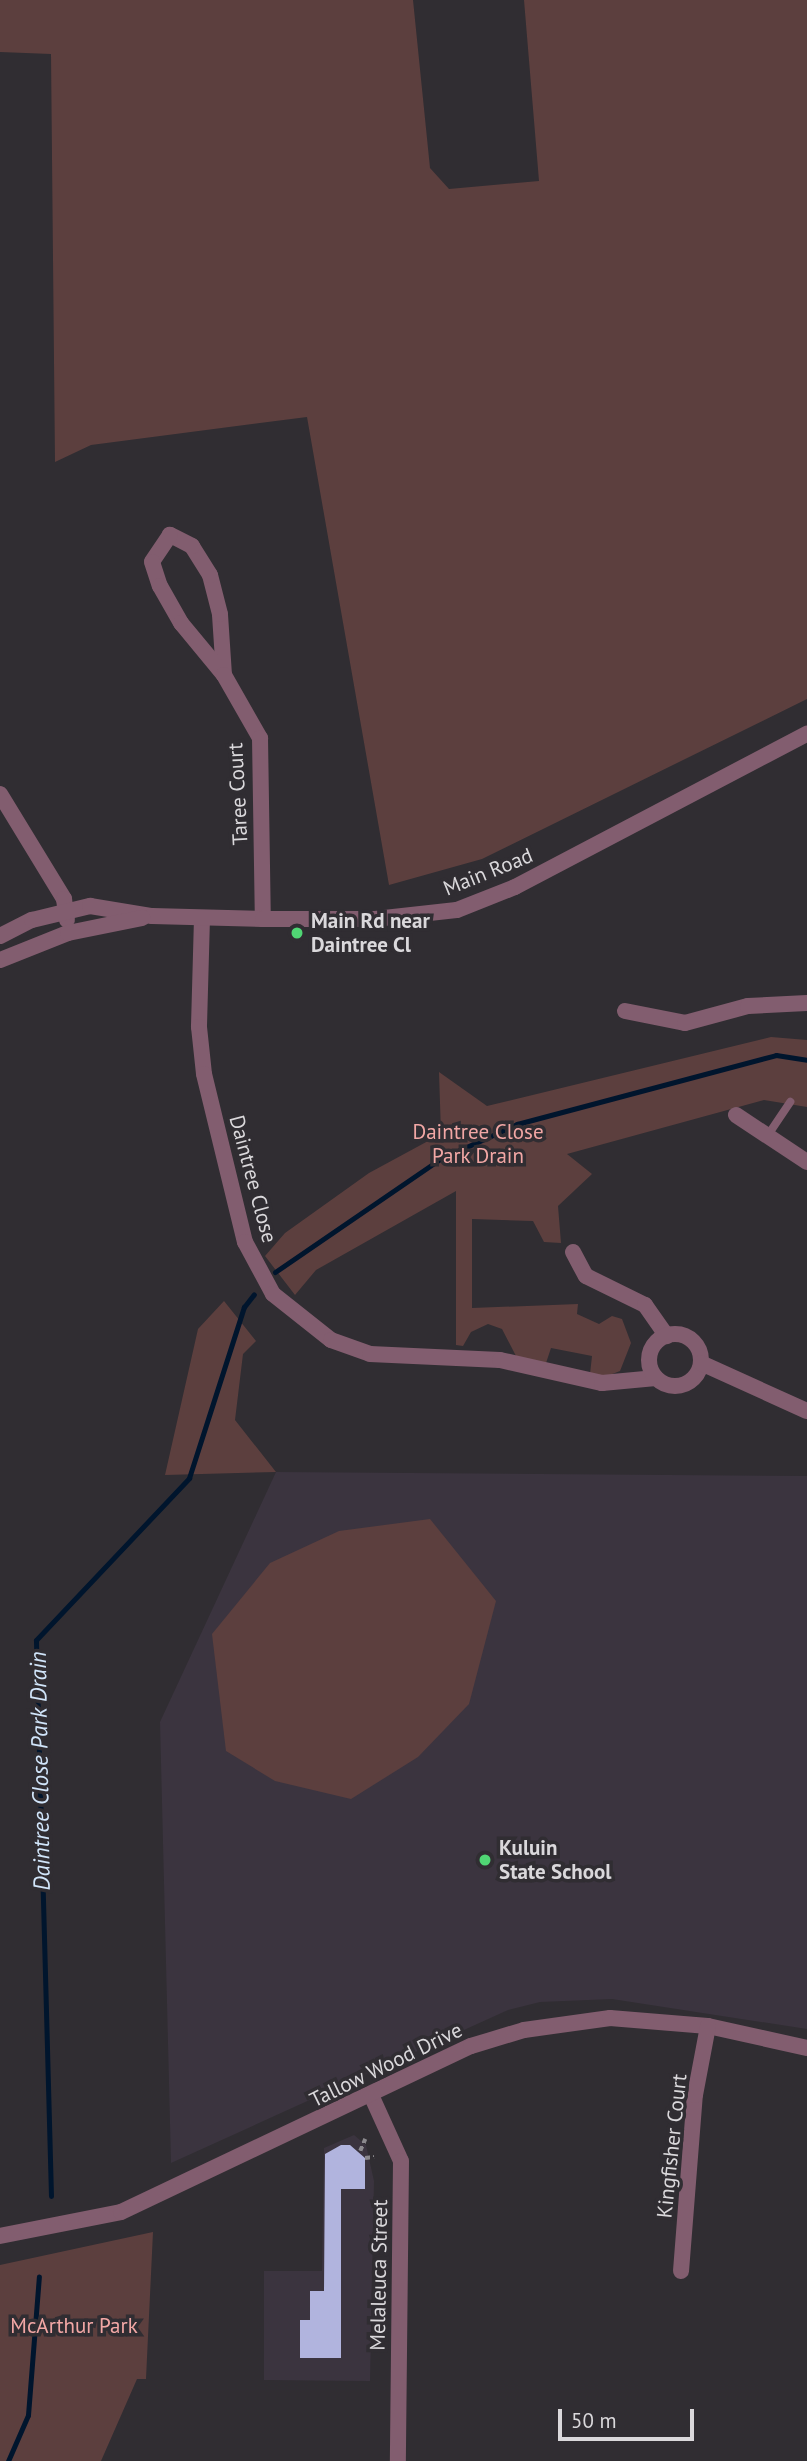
<!DOCTYPE html>
<style>
body{margin:0}
#map{position:relative;width:807px;height:2461px;overflow:hidden;background:#302d32;font-family:"PT Sans",sans-serif}
div>[style]{position:absolute}
.built>*{inset:0;background:#3b343f}
.green>*{inset:0;background:#5c3f3e}
.stream>*{height:5px;margin:-2.5px;padding:0 2.5px;transform-origin:2.5px;border-radius:2.5px;background:#00152d}
.building>*{inset:0;background:#b1b4de}
.path>*{height:3.5px;margin-top:-1.75px;transform-origin:0;background:repeating-linear-gradient(90deg,#8b898d 0 5px,transparent 0 8.5px)}
.lane>*{height:8px;margin:-4px;padding:0 4px;transform-origin:4px;border-radius:4px;background:#825d6f}
.street>*{height:16px;margin:-8px;padding:0 8px;transform-origin:8px;border-radius:8px;background:#825d6f}
.street>.ring{margin:-8px;padding:0;box-sizing:content-box;background:none;border:16px solid #825d6f;border-radius:50%}
.dots>*{width:19px;height:19px;translate:-50% -50%;box-sizing:border-box;border:4px solid #302d32;border-radius:50%}
span{translate:-50% -50%;white-space:nowrap;text-align:center;line-height:1.15;-webkit-text-stroke:7px #302d32;paint-order:stroke}
.street-label{font-size:21px;color:#dad8db}
.poi-label{font-size:21px;color:#dad8db;font-weight:700}
.left{translate:0 -50%;text-align:left}
.park-label{font-size:21px;color:#f2a7a5}
.water-label{font-size:23px;color:#d1e5fa;font-style:italic}
.scale{position:absolute;left:558px;top:2409px;width:136px;height:32px;box-sizing:border-box;border:4px solid #dad8db;border-top:0;padding-left:9px;font-size:21px;line-height:24px;white-space:nowrap;color:#dad8db;-webkit-text-stroke:5px #302d32;paint-order:stroke}
</style>
<div id="map">
<div class="built">
<i style="clip-path:polygon(276px 1472px,807px 1476px,807px 2029px,612px 1999px,540px 2002px,508px 2010px,171px 2163px,160px 1722px)"></i>
<i style="clip-path:polygon(354px 2135px,366px 2145px,374px 2181px,370px 2381px,264px 2380px,264px 2271px,322px 2271px,324px 2148px)"></i>
</div>
<div class="green">
<i style="clip-path:polygon(0 0,413px 0,430px 168px,449px 189px,539px 181px,524px 0,807px 0,807px 699px,482px 859px,389px 885px,307px 417px,91px 445px,55px 462px,51px 54px,0 52px)"></i>
<i style="clip-path:polygon(771px 1037px,807px 1040px,807px 1107px,764px 1100px,567px 1154px,592px 1174px,558px 1206px,561px 1243px,544px 1242px,533px 1221px,472px 1219px,472px 1308px,578px 1304px,577px 1314px,599px 1324px,612px 1316px,622px 1319px,631px 1343px,620px 1371px,602px 1378px,590px 1374px,592px 1356px,551px 1348px,546px 1363px,516px 1356px,502px 1329px,488px 1324px,471px 1332px,463px 1346px,456px 1345px,456px 1191px,316px 1270px,295px 1295px,265px 1256px,285px 1233px,369px 1173px,441px 1134px,439px 1072px,487px 1106px)"></i>
<i style="clip-path:polygon(224px 1301px,256px 1341px,243px 1354px,235px 1420px,276px 1472px,165px 1475px,198px 1329px)"></i>
<i style="clip-path:polygon(430px 1519px,496px 1601px,469px 1704px,418px 1757px,351px 1799px,275px 1781px,226px 1751px,212px 1634px,270px 1563px,339px 1531px)"></i>
<i style="clip-path:polygon(153px 2232px,146px 2379px,137px 2379px,101px 2461px,0 2461px,0 2265px)"></i>
</div>
<div class="stream">
<i style="left:275px;top:1272px;width:200px;rotate:-34.4deg"></i>
<i style="left:440px;top:1159px;width:85px;rotate:-24.4deg"></i>
<i style="left:517px;top:1124px;width:268px;rotate:-14.9deg"></i>
<i style="left:776px;top:1055px;width:31px;rotate:9deg"></i>
<i style="left:51px;top:2196px;width:556px;rotate:-91.55deg"></i>
<i style="left:36px;top:1640px;width:223px;rotate:-46.6deg"></i>
<i style="left:189px;top:1478px;width:180px;rotate:-72.2deg"></i>
<i style="left:244px;top:1307px;width:16px;rotate:-52deg"></i>
<i style="left:8px;top:2461px;width:50px;rotate:-66.5deg"></i>
<i style="left:28px;top:2415px;width:139px;rotate:-85.5deg"></i>
</div>
<div class="building">
<i style="clip-path:polygon(341px 2145px,350px 2145px,365px 2158px,365px 2189px,341px 2189px,341px 2358px,300px 2358px,300px 2320px,310px 2320px,310px 2291px,324px 2291px,325px 2154px)"></i>
</div>
<div class="path">
<i style="left:360px;top:2151px;width:13px;rotate:-67deg"></i>
<i style="left:365px;top:2158px;width:9px;rotate:-6deg"></i>
</div>
<div class="lane">
<i style="left:768px;top:1135px;width:40px;rotate:-56deg"></i>
</div>
<div class="street">
<i style="left:224px;top:675px;width:61px;rotate:-93.8deg"></i>
<i style="left:220px;top:614px;width:40px;rotate:-104.4deg"></i>
<i style="left:210px;top:575px;width:34px;rotate:-122deg"></i>
<i style="left:192px;top:546px;width:25px;rotate:-153deg"></i>
<i style="left:170px;top:535px;width:32px;rotate:124deg"></i>
<i style="left:152px;top:562px;width:25px;rotate:72deg"></i>
<i style="left:160px;top:586px;width:43px;rotate:60.4deg"></i>
<i style="left:181px;top:623px;width:67px;rotate:50.4deg"></i>
<i style="left:224px;top:675px;width:73px;rotate:60.3deg"></i>
<i style="left:260px;top:738px;width:181px;rotate:89.1deg"></i>
<i style="left:0;top:794px;width:123px;rotate:58.6deg"></i>
<i style="left:64px;top:899px;width:21px;rotate:82deg"></i>
<i style="left:202px;top:918px;width:109px;rotate:91.6deg"></i>
<i style="left:199px;top:1027px;width:47px;rotate:83.9deg"></i>
<i style="left:204px;top:1074px;width:173px;rotate:76.3deg"></i>
<i style="left:245px;top:1242px;width:59px;rotate:61.7deg"></i>
<i style="left:273px;top:1294px;width:74px;rotate:38.4deg"></i>
<i style="left:331px;top:1340px;width:41px;rotate:19.7deg"></i>
<i style="left:370px;top:1354px;width:130px;rotate:2.6deg"></i>
<i style="left:500px;top:1360px;width:105px;rotate:12.7deg"></i>
<i style="left:602px;top:1383px;width:54px;rotate:-5.3deg"></i>
<i style="left:0;top:936px;width:36px;rotate:-27deg"></i>
<i style="left:32px;top:920px;width:60px;rotate:-13.6deg"></i>
<i style="left:90px;top:906px;width:63px;rotate:9.2deg"></i>
<i style="left:152px;top:916px;width:111px;rotate:1.5deg"></i>
<i style="left:263px;top:919px;width:112px"></i>
<i style="left:375px;top:919px;width:82px;rotate:-6.3deg"></i>
<i style="left:457px;top:910px;width:62px;rotate:-21.6deg"></i>
<i style="left:515px;top:887px;width:330px;rotate:-27.7deg"></i>
<i style="left:0;top:960px;width:73px;rotate:-21.7deg"></i>
<i style="left:68px;top:933px;width:76px;rotate:-11.5deg"></i>
<i style="left:625px;top:1011px;width:61px;rotate:11.3deg"></i>
<i style="left:685px;top:1023px;width:65px;rotate:-15.1deg"></i>
<i style="left:748px;top:1006px;width:59px;rotate:-2.9deg"></i>
<i style="left:736px;top:1115px;width:85px;rotate:33.5deg"></i>
<i style="left:573px;top:1252px;width:27px;rotate:62deg"></i>
<i style="left:586px;top:1276px;width:66px;rotate:26.2deg"></i>
<i style="left:645px;top:1305px;width:38px;rotate:55deg"></i>
<i class="ring" style="left:649px;top:1334px;width:36px;height:36px"></i>
<i style="left:701px;top:1363px;width:116px;rotate:24.4deg"></i>
<i style="left:371px;top:2095px;width:72px;rotate:65.6deg"></i>
<i style="left:401px;top:2161px;width:300px;rotate:90.6deg"></i>
<i style="left:0;top:2236px;width:123px;rotate:-11.2deg"></i>
<i style="left:121px;top:2212px;width:387px;rotate:-25.4deg"></i>
<i style="left:471px;top:2046px;width:55px;rotate:-16.8deg"></i>
<i style="left:524px;top:2030px;width:87px;rotate:-7.9deg"></i>
<i style="left:610px;top:2018px;width:98px;rotate:4.7deg"></i>
<i style="left:708px;top:2026px;width:101px;rotate:12.5deg"></i>
<i style="left:681px;top:2271px;width:177px;rotate:-85.5deg"></i>
<i style="left:695px;top:2095px;width:70px;rotate:-79.3deg"></i>
</div>
<div class="dots">
<i style="left:297px;top:933px;background:#50d674"></i>
<i style="left:485px;top:1860px;background:#50d674"></i>
</div>
<div class="street-label">
<span style="left:238px;top:794px;rotate:-93deg">Taree Court</span>
<span style="left:488px;top:872px;rotate:-22deg">Main Road</span>
<span style="left:253px;top:1179px;rotate:75deg">Daintree Close</span>
<span style="left:386px;top:2065px;rotate:-26deg">Tallow Wood Drive</span>
<span style="left:672px;top:2146px;rotate:-84deg">Kingfisher Court</span>
<span style="left:379px;top:2275px;rotate:-89deg">Melaleuca Street</span>
</div>
<div class="poi-label">
<span class="left" style="left:311px;top:933px">Main Rd near<br>Daintree Cl</span>
<span class="left" style="left:499px;top:1860px">Kuluin<br>State School</span>
</div>
<div class="park-label">
<span style="left:478px;top:1144px">Daintree Close<br>Park Drain</span>
<span style="left:74px;top:2326px">McArthur Park</span>
</div>
<div class="water-label">
<span style="left:40px;top:1771px;rotate:-91deg">Daintree Close Park Drain</span>
</div>
<div class="scale">50 m</div>
</div>
